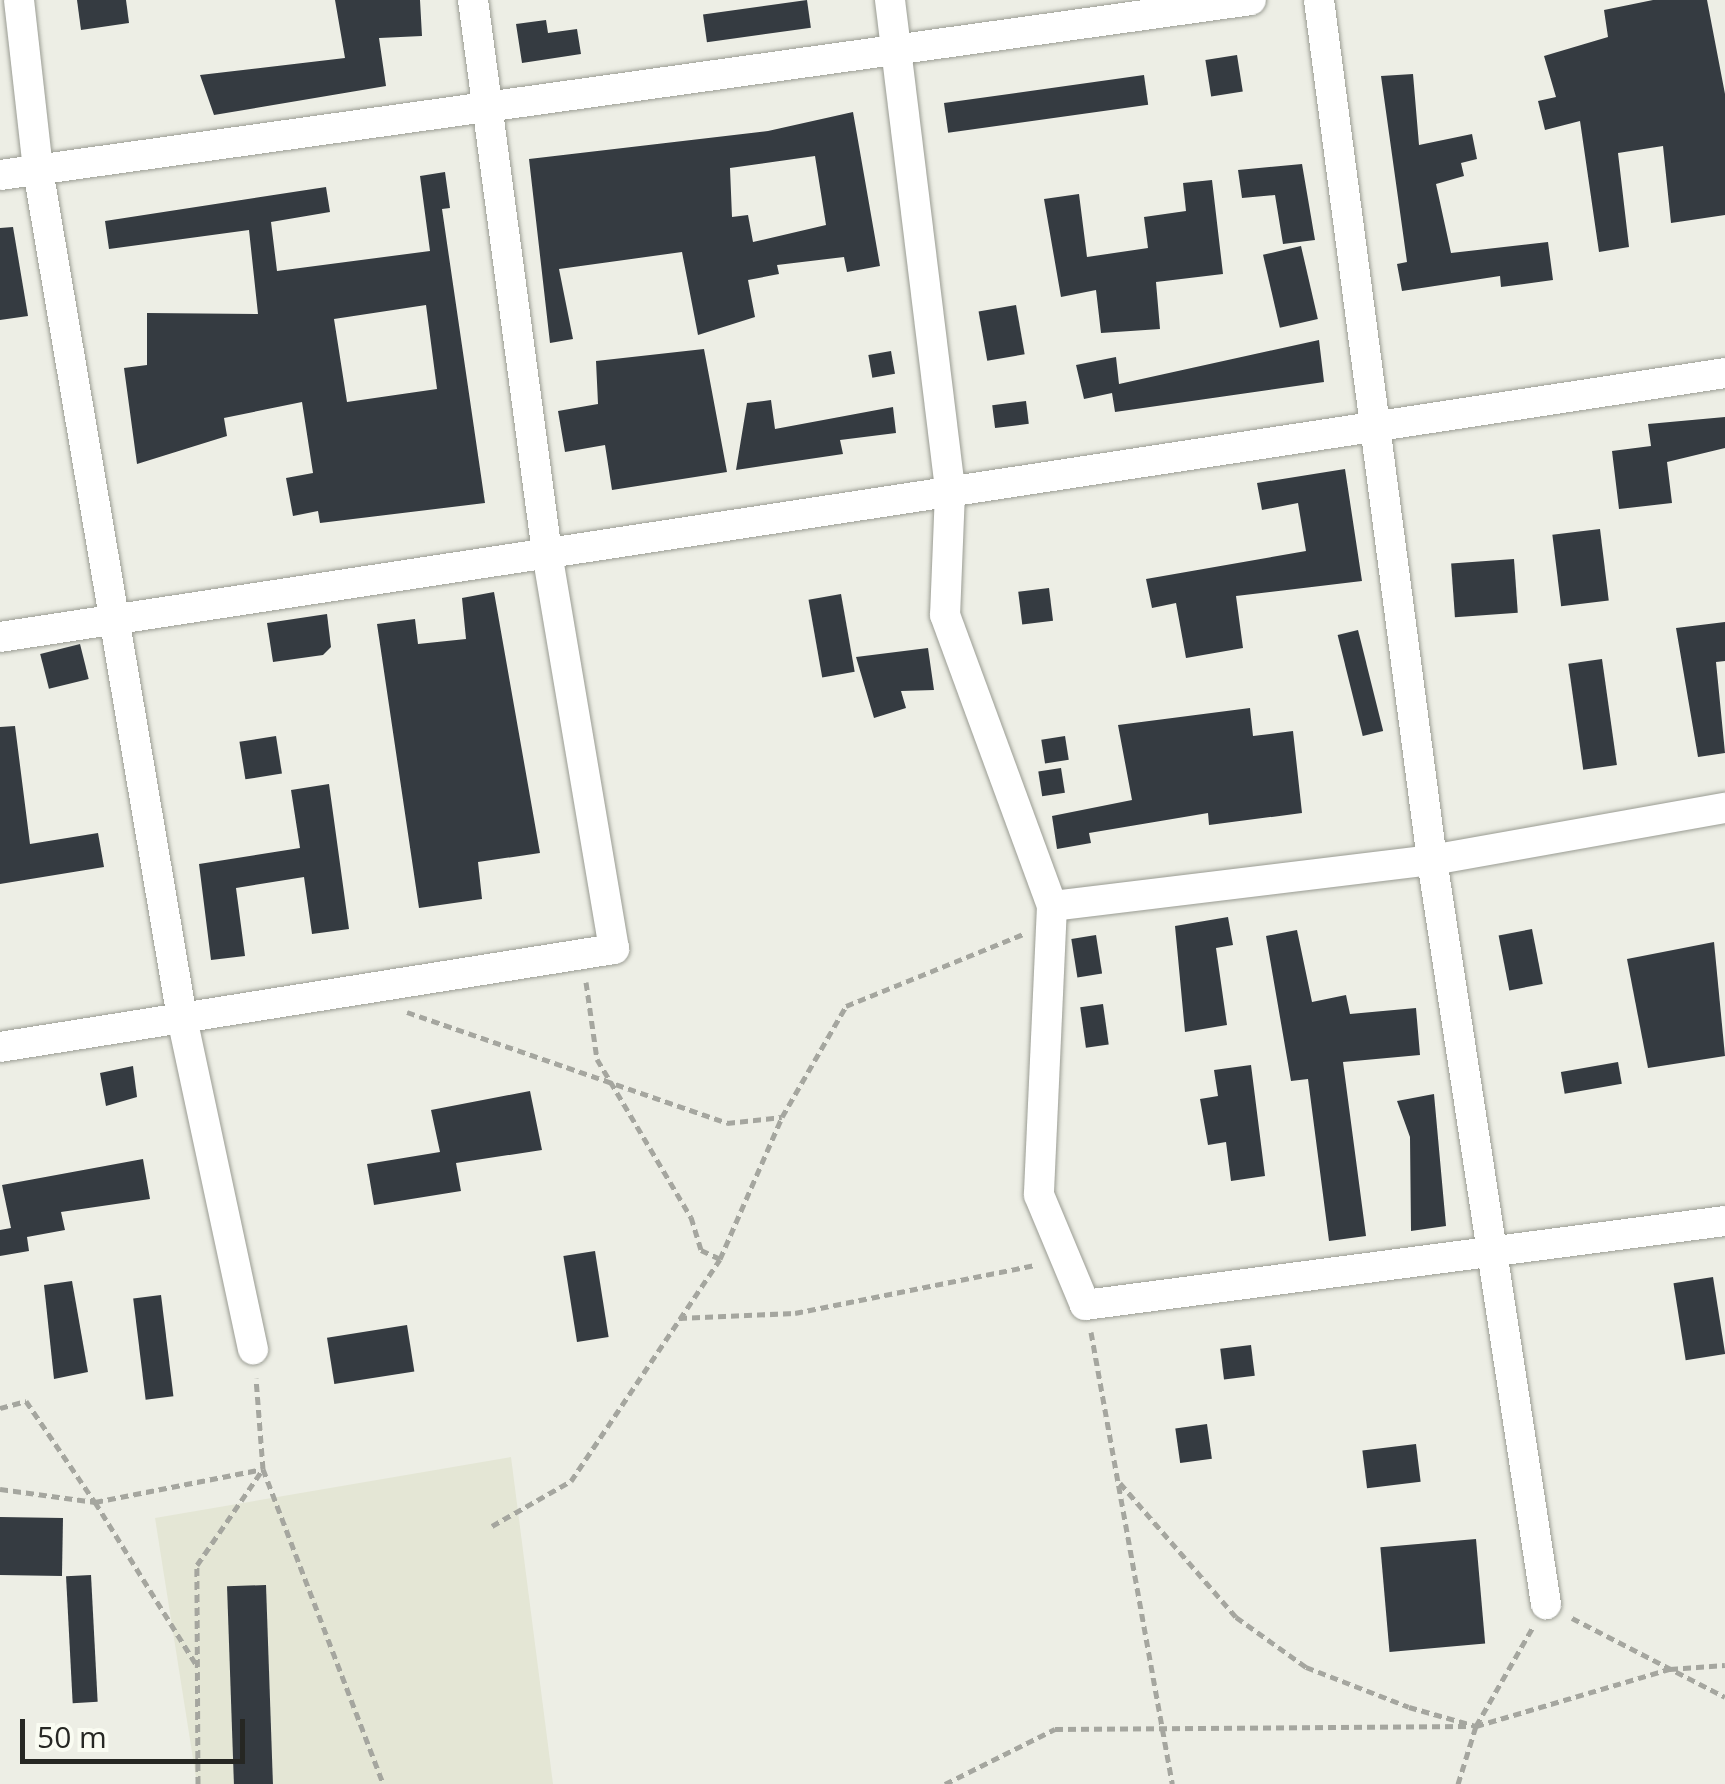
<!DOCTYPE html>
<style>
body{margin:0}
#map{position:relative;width:1725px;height:1784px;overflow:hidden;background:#edeee5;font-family:"Open Sans",sans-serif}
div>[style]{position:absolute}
.built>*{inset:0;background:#e4e6d5}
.building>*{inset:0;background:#353b41;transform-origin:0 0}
.path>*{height:5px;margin-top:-2.5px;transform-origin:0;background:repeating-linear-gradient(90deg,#a5a69f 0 8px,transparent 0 13px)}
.roads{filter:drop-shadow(0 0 2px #9a9c93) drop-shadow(0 0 2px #9a9c93)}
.street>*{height:30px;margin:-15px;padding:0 15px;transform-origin:15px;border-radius:15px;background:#fff}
span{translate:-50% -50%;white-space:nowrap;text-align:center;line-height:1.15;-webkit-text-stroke:10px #fafcf2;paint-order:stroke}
.scale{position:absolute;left:20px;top:1719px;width:225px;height:45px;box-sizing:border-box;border:5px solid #262723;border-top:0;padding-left:12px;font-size:30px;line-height:35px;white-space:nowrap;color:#262723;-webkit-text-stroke:8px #fafcf2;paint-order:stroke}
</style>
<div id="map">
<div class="built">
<i style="clip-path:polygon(511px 1457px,553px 1784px,197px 1784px,155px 1518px)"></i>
</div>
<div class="building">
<i style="clip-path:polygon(77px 0,126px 0,129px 23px,81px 30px)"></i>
<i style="clip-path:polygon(335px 0,420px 0,422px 36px,379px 38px,386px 86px,214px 115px,200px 75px,345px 58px)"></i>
<i style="left:807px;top:0;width:28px;height:105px;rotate:82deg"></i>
<i style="clip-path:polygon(1653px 0,1707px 0,1725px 94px,1725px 215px,1671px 223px,1663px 146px,1618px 153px,1629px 247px,1599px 252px,1580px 121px,1545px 130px,1538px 101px,1556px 97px,1544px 56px,1608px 37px,1604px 10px)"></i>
<i style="clip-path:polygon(546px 20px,548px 33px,577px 29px,581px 54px,522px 63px,516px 24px)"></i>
<i style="left:1237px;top:55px;width:37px;height:32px;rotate:81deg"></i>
<i style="clip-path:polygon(1413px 74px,1419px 145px,1472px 134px,1477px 159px,1461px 163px,1464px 176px,1436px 184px,1451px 253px,1548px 242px,1553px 280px,1501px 287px,1500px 276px,1402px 291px,1397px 264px,1407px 262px,1381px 76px)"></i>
<i style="left:1144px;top:75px;width:30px;height:202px;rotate:82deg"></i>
<i style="clip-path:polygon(evenodd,853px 112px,880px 266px,847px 272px,844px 257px,777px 265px,779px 274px,748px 280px,755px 317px,698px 335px,682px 252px,559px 269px,573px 339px,550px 343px,529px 159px,768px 131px,853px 112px,815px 156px,826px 225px,753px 242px,748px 215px,732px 217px,730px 168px,815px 156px)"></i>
<i style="clip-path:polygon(1302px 164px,1315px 240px,1283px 244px,1275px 195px,1242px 198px,1238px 170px)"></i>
<i style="clip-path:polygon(evenodd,445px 172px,450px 208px,442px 209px,485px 503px,320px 523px,318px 511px,293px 516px,286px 478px,313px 473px,302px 402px,224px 418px,227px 436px,137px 464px,124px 368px,147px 365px,147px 313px,258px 314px,249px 230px,109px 249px,105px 221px,326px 187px,330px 212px,271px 222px,277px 271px,430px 251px,420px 176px,445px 172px,426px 305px,437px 389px,347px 402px,334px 319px,426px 305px)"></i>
<i style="clip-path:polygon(1212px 180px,1223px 274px,1156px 282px,1160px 329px,1101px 333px,1096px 290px,1061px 297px,1044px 199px,1079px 194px,1087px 257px,1148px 248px,1144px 217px,1186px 211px,1183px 183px)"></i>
<i style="clip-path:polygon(13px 227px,28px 316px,0 320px,0 228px)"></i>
<i style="left:1301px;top:246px;width:75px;height:39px;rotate:77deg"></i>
<i style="left:1016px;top:305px;width:50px;height:38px;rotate:80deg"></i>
<i style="clip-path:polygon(1319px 340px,1324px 382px,1115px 412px,1112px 393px,1084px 399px,1076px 365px,1116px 357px,1119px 384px)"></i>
<i style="clip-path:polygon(704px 349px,727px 472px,612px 490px,605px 445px,565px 452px,558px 411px,598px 404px,596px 361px)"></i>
<i style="left:891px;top:351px;width:23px;height:23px;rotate:80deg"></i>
<i style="clip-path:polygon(771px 400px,775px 429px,893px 407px,896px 433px,840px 440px,843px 454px,736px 470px,747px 403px)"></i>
<i style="left:1026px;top:401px;width:23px;height:34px;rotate:83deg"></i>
<i style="clip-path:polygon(1725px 417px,1725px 448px,1667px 462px,1672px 503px,1619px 509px,1612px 451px,1651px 446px,1648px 424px)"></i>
<i style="clip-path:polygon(1345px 469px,1362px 581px,1236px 596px,1243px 648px,1186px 658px,1176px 603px,1152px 608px,1146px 579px,1306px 551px,1298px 503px,1262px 510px,1257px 483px)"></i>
<i style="left:1600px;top:529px;width:72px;height:48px;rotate:83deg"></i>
<i style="left:1514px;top:559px;width:54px;height:63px;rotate:86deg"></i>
<i style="left:1049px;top:588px;width:33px;height:31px;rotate:83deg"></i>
<i style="clip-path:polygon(494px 592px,540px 853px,478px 862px,482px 899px,419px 908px,377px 624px,415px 619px,418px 644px,466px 639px,462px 598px)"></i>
<i style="left:841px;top:594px;width:79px;height:33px;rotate:80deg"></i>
<i style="clip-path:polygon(327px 614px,331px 647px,323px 655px,273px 662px,267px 623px)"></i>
<i style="clip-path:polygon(1725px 622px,1725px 661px,1716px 662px,1725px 753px,1698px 757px,1676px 628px)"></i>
<i style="left:1358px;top:630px;width:104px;height:21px;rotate:76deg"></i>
<i style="left:80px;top:644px;width:36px;height:41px;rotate:76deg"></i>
<i style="clip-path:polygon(928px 648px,934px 690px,901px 691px,906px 708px,874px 718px,856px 657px)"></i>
<i style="left:1602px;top:659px;width:107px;height:34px;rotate:82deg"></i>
<i style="clip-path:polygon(1250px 708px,1253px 736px,1293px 731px,1302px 813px,1209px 825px,1208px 813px,1089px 833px,1091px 843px,1057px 849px,1052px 816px,1132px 800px,1118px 725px)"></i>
<i style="clip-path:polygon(15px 726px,30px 844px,98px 833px,104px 867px,0 884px,0 727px)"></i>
<i style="left:276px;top:736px;width:38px;height:37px;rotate:81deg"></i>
<i style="left:1065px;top:736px;width:24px;height:24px;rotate:81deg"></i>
<i style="left:1061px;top:768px;width:25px;height:23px;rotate:81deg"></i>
<i style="clip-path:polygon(329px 784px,349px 929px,312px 934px,304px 877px,236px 888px,245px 956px,211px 960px,199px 864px,300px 848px,291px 790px)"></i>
<i style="clip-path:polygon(1228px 917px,1233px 945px,1216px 948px,1227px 1025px,1185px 1032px,1175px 926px)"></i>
<i style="left:1532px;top:929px;width:56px;height:34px;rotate:79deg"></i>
<i style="clip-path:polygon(1297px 930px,1312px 1002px,1346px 995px,1350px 1014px,1416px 1008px,1420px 1055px,1343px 1062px,1366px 1236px,1329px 1241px,1308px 1079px,1291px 1081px,1266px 936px)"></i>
<i style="left:1096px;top:935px;width:39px;height:25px;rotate:81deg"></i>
<i style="clip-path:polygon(1714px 942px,1725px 1056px,1648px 1068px,1627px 959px)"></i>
<i style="left:1103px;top:1004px;width:41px;height:23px;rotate:82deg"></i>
<i style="left:1618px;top:1062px;width:22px;height:58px;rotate:80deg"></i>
<i style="clip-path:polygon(1251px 1065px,1265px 1176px,1231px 1181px,1226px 1142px,1208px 1145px,1200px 1099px,1218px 1096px,1214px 1070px)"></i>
<i style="clip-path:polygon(133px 1066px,137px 1097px,106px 1106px,100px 1073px)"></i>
<i style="clip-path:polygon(530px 1091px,542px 1150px,456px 1163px,461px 1191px,374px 1205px,367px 1164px,440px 1152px,431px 1110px)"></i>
<i style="clip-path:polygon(1434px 1094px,1446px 1226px,1411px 1231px,1410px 1137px,1397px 1101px)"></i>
<i style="clip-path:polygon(143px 1159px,150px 1199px,61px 1212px,65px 1230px,27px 1237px,29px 1251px,0 1256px,0 1230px,11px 1228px,2px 1185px)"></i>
<i style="left:595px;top:1251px;width:87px;height:32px;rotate:81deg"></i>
<i style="left:1713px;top:1277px;width:78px;height:40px;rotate:81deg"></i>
<i style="clip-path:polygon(72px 1281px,88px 1372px,54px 1379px,44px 1285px)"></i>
<i style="left:161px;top:1295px;width:102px;height:28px;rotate:83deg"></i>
<i style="left:407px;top:1325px;width:47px;height:81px;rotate:81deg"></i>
<i style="left:1251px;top:1345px;width:31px;height:31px;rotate:83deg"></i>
<i style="left:1207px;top:1424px;width:35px;height:32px;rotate:82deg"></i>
<i style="left:1416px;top:1444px;width:38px;height:54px;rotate:83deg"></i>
<i style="left:0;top:1517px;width:63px;height:58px;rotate:1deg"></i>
<i style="left:1476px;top:1539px;width:105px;height:96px;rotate:85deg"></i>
<i style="left:91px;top:1575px;width:127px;height:25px;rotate:87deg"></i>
<i style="left:266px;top:1585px;width:199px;height:39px;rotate:88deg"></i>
</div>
<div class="path">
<i style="left:586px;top:982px;width:78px;rotate:81.9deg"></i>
<i style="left:597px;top:1059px;width:184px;rotate:59.3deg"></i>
<i style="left:691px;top:1217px;width:34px;rotate:73deg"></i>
<i style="left:701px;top:1250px;width:21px;rotate:25deg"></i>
<i style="left:407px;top:1012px;width:339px;rotate:19.1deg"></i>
<i style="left:727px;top:1123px;width:55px;rotate:-6.2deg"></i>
<i style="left:679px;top:1318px;width:116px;rotate:-2.5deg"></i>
<i style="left:795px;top:1313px;width:246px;rotate:-11.3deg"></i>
<i style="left:1091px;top:1332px;width:459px;rotate:79.8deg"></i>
<i style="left:0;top:1408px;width:27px;rotate:-15deg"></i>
<i style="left:26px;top:1401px;width:122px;rotate:55.7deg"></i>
<i style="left:95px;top:1502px;width:171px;rotate:-11.1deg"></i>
<i style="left:263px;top:1469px;width:337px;rotate:69.1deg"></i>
<i style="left:1120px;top:1483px;width:177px;rotate:49.1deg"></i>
<i style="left:1236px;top:1617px;width:86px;rotate:35.5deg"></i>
<i style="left:1306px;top:1667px;width:110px;rotate:21.2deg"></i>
<i style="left:1409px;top:1707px;width:70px;rotate:15.8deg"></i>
<i style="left:1476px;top:1726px;width:202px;rotate:-16.4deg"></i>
<i style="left:1670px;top:1669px;width:55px;rotate:-4.2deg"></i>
<i style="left:0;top:1489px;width:96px;rotate:7.8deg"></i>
<i style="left:95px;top:1502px;width:191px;rotate:58.1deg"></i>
<i style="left:492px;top:1526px;width:91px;rotate:-29.7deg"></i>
<i style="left:571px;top:1481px;width:267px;rotate:-56.1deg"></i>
<i style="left:720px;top:1259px;width:155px;rotate:-66.4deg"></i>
<i style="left:782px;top:1117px;width:128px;rotate:-60deg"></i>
<i style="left:846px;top:1006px;width:191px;rotate:-22.1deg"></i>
<i style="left:1572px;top:1618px;width:172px;rotate:27.3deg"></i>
<i style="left:198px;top:1784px;width:219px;rotate:-90.3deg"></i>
<i style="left:197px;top:1565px;width:116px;rotate:-55.5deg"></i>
<i style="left:263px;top:1469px;width:91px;rotate:-94.4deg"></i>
<i style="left:945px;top:1784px;width:123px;rotate:-26.6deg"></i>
<i style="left:1055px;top:1729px;width:413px;rotate:-0.4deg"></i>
<i style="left:1458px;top:1784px;width:61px;rotate:-72.8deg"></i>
<i style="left:1476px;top:1726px;width:114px;rotate:-60.1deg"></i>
</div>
<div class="roads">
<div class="street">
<i style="left:19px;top:0;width:171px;rotate:83.6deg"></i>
<i style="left:38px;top:170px;width:860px;rotate:80.36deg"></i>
<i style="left:182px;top:1018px;width:339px;rotate:77.9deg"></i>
<i style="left:890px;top:0;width:496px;rotate:83deg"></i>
<i style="left:950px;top:492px;width:123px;rotate:92.3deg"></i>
<i style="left:945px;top:615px;width:310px;rotate:69.8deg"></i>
<i style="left:1052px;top:906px;width:289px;rotate:92.6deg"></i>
<i style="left:1039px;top:1195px;width:119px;rotate:67.3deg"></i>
<i style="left:1085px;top:1305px;width:645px;rotate:-7.48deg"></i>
<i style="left:1319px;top:0;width:867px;rotate:82.51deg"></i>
<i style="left:1432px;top:860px;width:753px;rotate:81.29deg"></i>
<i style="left:0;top:175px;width:1263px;rotate:-7.96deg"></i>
<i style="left:0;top:637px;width:1745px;rotate:-8.7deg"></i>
<i style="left:1052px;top:906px;width:383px;rotate:-6.9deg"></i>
<i style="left:1432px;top:860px;width:298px;rotate:-10.1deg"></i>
<i style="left:0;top:1047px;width:622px;rotate:-9.07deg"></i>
<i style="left:614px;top:949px;width:402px;rotate:-99.6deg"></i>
<i style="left:547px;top:553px;width:558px;rotate:-97.62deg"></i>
</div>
</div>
<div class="scale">50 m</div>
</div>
